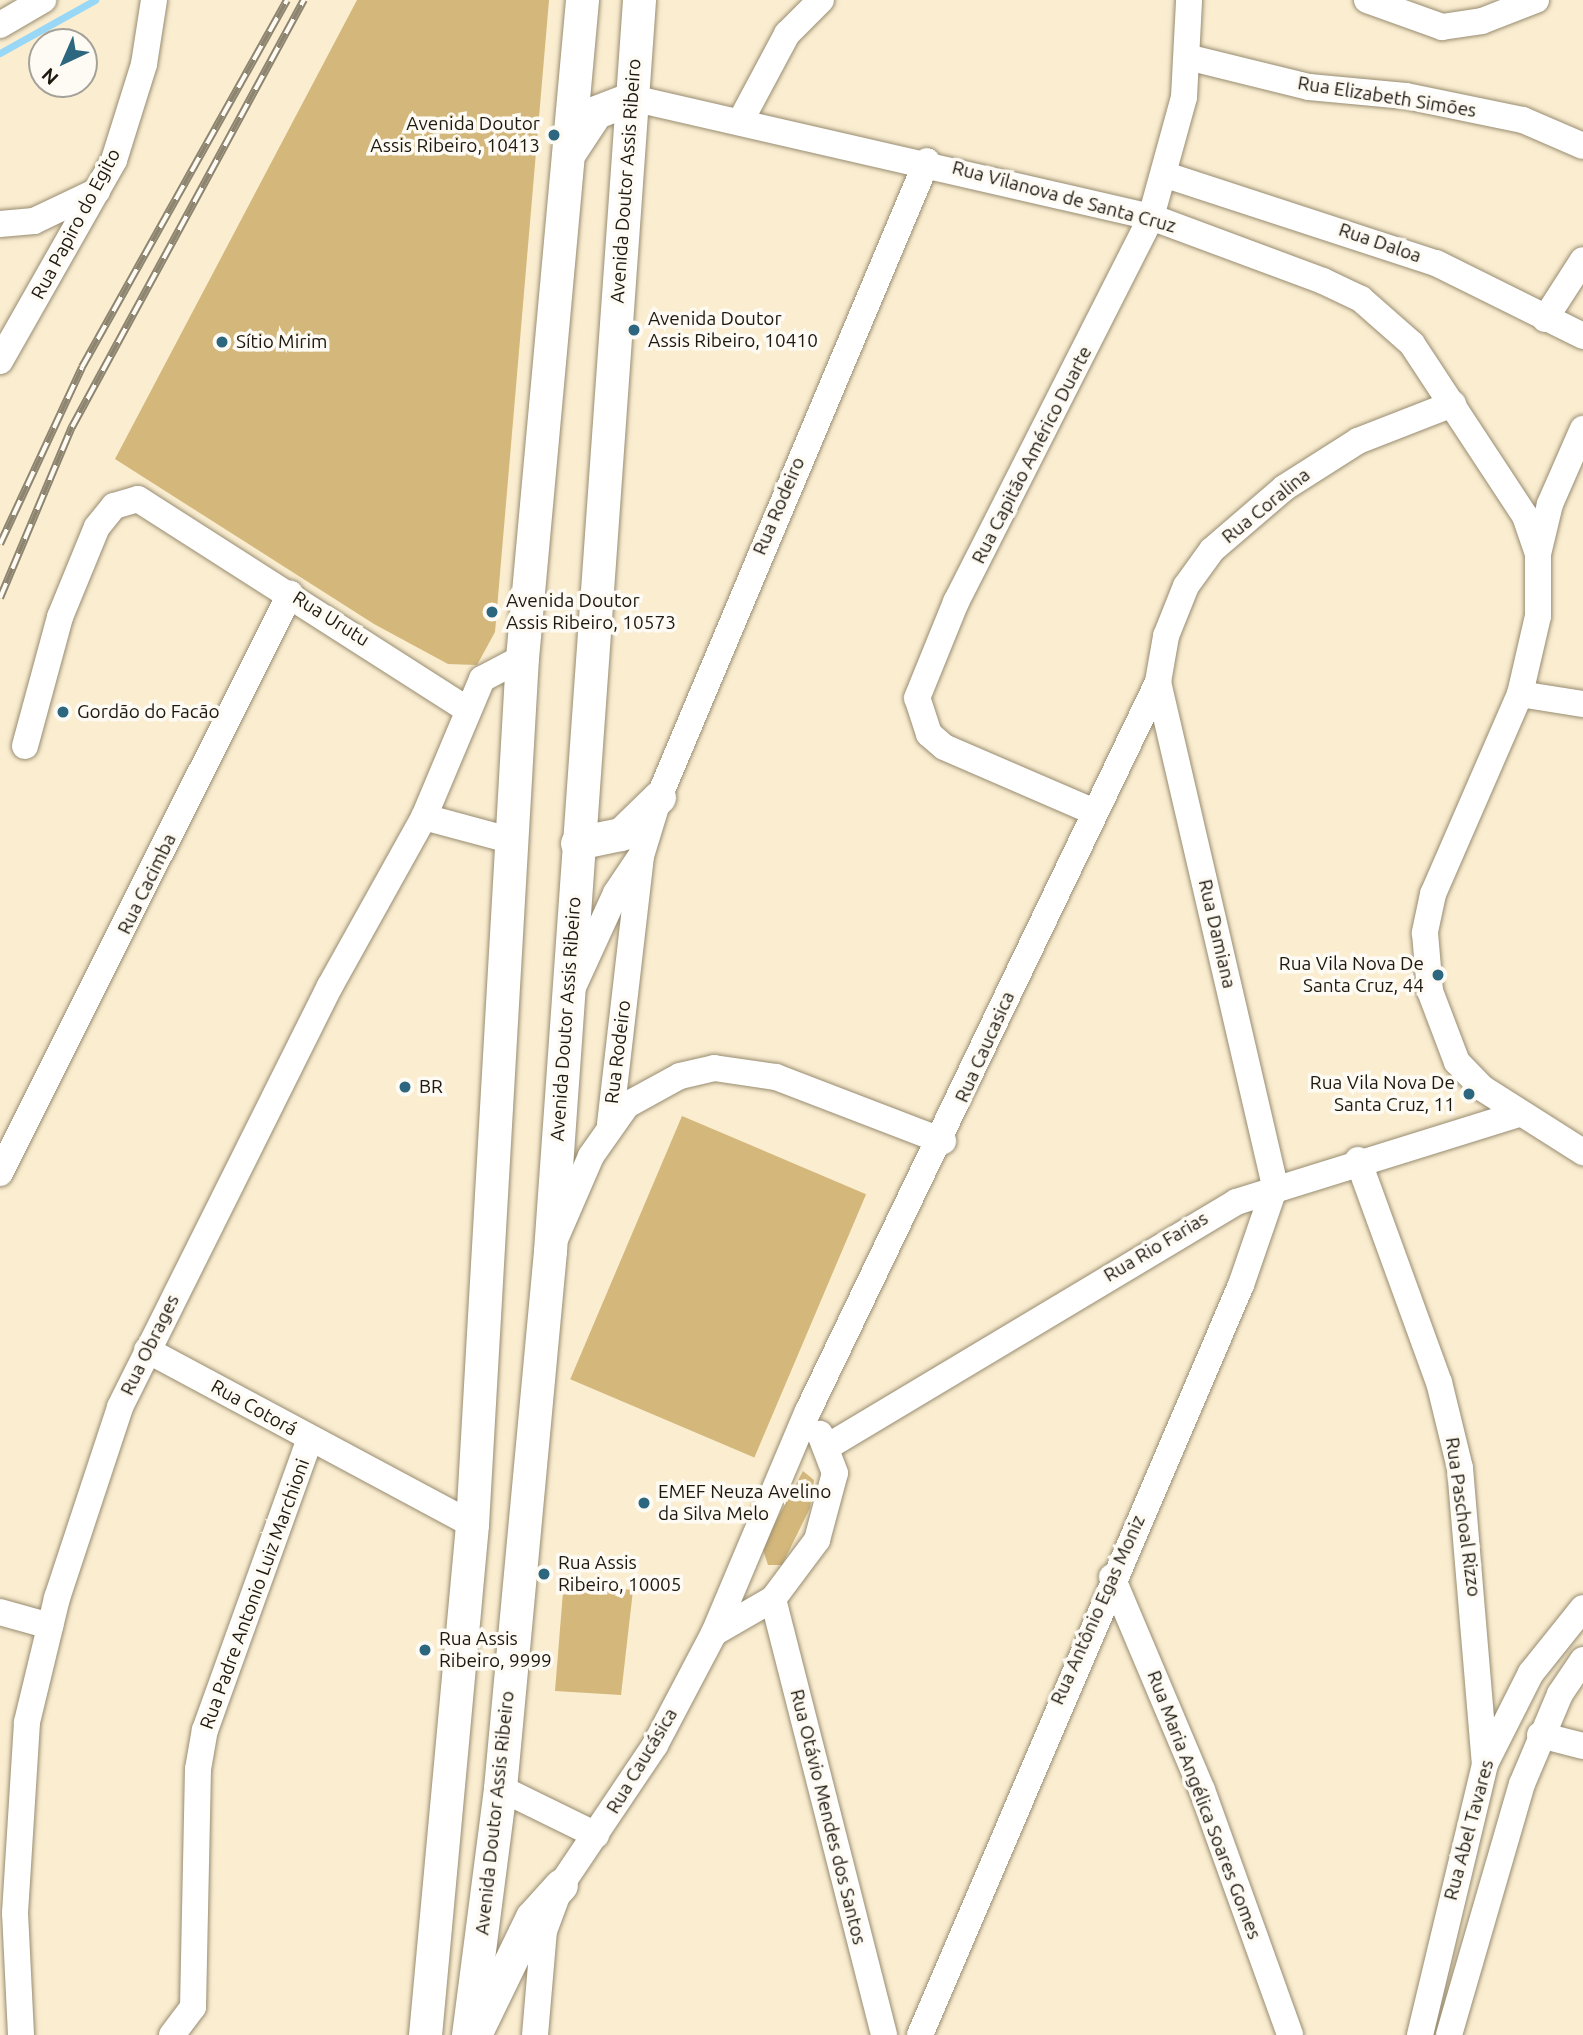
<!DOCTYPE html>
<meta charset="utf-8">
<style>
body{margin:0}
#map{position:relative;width:1583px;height:2035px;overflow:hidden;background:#faedd0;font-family:Ubuntu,sans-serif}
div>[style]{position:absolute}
.green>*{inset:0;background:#d3b77b;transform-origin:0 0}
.stream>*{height:7px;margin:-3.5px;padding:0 3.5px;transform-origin:3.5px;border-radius:3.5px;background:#98d7f6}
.roads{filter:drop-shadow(0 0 2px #988c71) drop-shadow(0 0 2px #988c71)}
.minor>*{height:26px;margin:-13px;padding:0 13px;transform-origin:13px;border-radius:13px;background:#fff}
.major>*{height:33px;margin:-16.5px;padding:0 16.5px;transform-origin:16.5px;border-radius:16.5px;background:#fff}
.rail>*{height:8px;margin-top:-4px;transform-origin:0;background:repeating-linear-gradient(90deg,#fefbf5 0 16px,#8e8571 0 32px);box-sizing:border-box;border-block:2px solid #8e8571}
.dots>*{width:19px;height:19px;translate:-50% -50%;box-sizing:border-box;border:4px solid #fefbf5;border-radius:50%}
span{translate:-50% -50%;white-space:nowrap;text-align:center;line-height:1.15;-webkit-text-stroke:7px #fefbf5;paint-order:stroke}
.street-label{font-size:19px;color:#1e190e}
.poi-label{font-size:19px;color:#1e190e}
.right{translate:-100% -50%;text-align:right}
.left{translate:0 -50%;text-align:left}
.north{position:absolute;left:28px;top:28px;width:70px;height:70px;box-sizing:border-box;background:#fefbf5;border:2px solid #a4a199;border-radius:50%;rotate:224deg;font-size:19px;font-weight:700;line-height:28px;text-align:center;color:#1e190e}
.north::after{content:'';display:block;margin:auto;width:24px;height:32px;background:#2c667f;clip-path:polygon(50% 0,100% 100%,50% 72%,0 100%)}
</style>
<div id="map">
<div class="green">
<i style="clip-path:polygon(357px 0,549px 0,495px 632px,477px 665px,448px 664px,374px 624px,115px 459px)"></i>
<i style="left:682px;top:1116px;width:200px;height:286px;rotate:23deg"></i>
<i style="clip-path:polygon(803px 1471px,814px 1480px,810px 1508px,782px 1565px,768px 1565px,762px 1547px)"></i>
<i style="clip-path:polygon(595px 1586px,633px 1590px,621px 1695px,555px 1691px,563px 1592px)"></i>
</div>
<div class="stream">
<i style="left:0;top:53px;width:109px;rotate:-29.2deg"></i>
</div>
<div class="roads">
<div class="minor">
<i style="left:1367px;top:0;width:80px;rotate:19.8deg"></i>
<i style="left:1442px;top:27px;width:40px;rotate:-8.5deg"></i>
<i style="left:1482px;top:21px;width:58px;rotate:-21.3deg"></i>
<i style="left:0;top:25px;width:50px;rotate:-30.2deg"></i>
<i style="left:1187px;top:57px;width:126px;rotate:13.8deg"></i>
<i style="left:1309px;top:87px;width:97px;rotate:5.3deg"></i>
<i style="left:1406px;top:96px;width:119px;rotate:11.6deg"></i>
<i style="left:1523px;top:120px;width:65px;rotate:23.4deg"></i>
<i style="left:632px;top:98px;width:532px;rotate:12.91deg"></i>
<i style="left:1151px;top:217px;width:184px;rotate:20.4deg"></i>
<i style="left:1323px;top:281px;width:42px;rotate:25.3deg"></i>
<i style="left:1361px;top:299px;width:68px;rotate:41.4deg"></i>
<i style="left:1412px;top:344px;width:206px;rotate:56.7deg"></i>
<i style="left:1525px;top:516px;width:40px;rotate:71.1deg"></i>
<i style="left:1538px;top:554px;width:62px;rotate:90deg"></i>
<i style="left:1538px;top:616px;width:80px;rotate:103deg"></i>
<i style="left:1520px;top:694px;width:218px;rotate:113.5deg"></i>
<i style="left:1433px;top:894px;width:40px;rotate:102deg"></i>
<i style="left:1425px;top:933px;width:58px;rotate:85.1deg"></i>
<i style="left:1430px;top:991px;width:76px;rotate:69.2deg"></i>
<i style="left:1457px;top:1062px;width:36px;rotate:46deg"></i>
<i style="left:1482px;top:1088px;width:120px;rotate:32.4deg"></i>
<i style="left:740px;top:122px;width:100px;rotate:-61.9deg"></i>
<i style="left:787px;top:34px;width:48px;rotate:-45deg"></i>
<i style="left:1166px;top:175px;width:284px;rotate:18.1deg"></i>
<i style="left:1436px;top:263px;width:164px;rotate:26.4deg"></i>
<i style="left:0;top:224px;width:34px;rotate:-5deg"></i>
<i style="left:34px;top:221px;width:70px;rotate:-25.5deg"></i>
<i style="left:1545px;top:319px;width:70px;rotate:-57.2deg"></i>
<i style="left:0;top:361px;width:231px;rotate:-60.4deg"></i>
<i style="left:114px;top:160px;width:101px;rotate:-72.6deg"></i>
<i style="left:144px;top:64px;width:65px;rotate:-81.1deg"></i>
<i style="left:1538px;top:554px;width:51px;rotate:-76.5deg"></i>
<i style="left:1550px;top:504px;width:82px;rotate:-66.3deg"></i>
<i style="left:1520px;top:694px;width:64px;rotate:9deg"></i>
<i style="left:25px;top:746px;width:134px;rotate:-74.8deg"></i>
<i style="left:60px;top:617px;width:97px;rotate:-67.7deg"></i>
<i style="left:97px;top:527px;width:27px;rotate:-51deg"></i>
<i style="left:114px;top:506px;width:25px;rotate:-16deg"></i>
<i style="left:138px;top:499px;width:390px;rotate:32.6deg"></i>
<i style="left:1092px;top:811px;width:161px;rotate:-156.6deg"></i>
<i style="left:944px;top:747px;width:20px;rotate:-139deg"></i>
<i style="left:929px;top:734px;width:38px;rotate:-108deg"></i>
<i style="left:917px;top:698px;width:104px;rotate:-67.9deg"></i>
<i style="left:956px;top:602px;width:432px;rotate:-63.1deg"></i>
<i style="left:1151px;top:217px;width:124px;rotate:-74.6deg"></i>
<i style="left:1184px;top:97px;width:97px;rotate:-87deg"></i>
<i style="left:424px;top:817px;width:88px;rotate:15.1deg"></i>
<i style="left:573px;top:987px;width:103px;rotate:-65.4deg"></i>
<i style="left:616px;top:893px;width:40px;rotate:-56deg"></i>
<i style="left:610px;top:1124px;width:270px;rotate:-83.4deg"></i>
<i style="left:641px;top:856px;width:62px;rotate:-73deg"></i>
<i style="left:659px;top:797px;width:690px;rotate:-67.15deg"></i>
<i style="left:1358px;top:1160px;width:236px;rotate:70deg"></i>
<i style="left:1439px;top:1382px;width:89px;rotate:76.3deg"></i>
<i style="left:1460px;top:1468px;width:297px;rotate:85.2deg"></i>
<i style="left:0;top:1173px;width:648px;rotate:-63.4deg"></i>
<i style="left:556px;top:1237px;width:88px;rotate:-66.6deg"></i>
<i style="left:591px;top:1156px;width:62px;rotate:-54.8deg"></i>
<i style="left:627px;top:1105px;width:60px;rotate:-28.7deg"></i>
<i style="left:680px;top:1076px;width:35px;rotate:-13deg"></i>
<i style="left:714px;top:1068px;width:63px;rotate:8.3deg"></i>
<i style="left:776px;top:1077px;width:179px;rotate:21deg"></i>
<i style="left:147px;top:1350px;width:369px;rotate:28.2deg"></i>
<i style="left:827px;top:1447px;width:477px;rotate:-30.9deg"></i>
<i style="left:1236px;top:1202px;width:292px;rotate:-17.3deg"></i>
<i style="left:1112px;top:1577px;width:231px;rotate:67.1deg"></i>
<i style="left:1202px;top:1790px;width:260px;rotate:70.2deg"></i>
<i style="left:773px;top:1599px;width:450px;rotate:75.7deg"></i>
<i style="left:0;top:1612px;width:52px;rotate:15.6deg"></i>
<i style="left:714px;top:1633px;width:68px;rotate:-30deg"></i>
<i style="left:773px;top:1599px;width:74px;rotate:-53.3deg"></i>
<i style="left:817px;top:1540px;width:69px;rotate:-75deg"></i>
<i style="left:835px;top:1473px;width:42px;rotate:-111deg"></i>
<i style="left:1540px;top:1735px;width:44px;rotate:14.3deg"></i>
<i style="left:500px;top:1788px;width:107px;rotate:26.1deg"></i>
<i style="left:21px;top:2035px;width:122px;rotate:-92.8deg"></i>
<i style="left:15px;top:1913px;width:191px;rotate:-86.4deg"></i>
<i style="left:27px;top:1722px;width:128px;rotate:-76.4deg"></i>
<i style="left:57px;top:1598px;width:201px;rotate:-71.7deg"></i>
<i style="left:120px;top:1407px;width:470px;rotate:-63.5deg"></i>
<i style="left:330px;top:986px;width:193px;rotate:-60.9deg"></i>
<i style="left:424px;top:817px;width:150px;rotate:-67.2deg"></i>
<i style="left:482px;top:679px;width:45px;rotate:-27.7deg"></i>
<i style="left:172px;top:2035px;width:35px;rotate:-53deg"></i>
<i style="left:193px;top:2007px;width:238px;rotate:-88.8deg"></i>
<i style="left:198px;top:1769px;width:40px;rotate:-80deg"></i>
<i style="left:205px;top:1730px;width:309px;rotate:-70.2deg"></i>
<i style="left:535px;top:2035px;width:104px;rotate:-85.1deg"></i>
<i style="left:544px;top:1931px;width:49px;rotate:-69.7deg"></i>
<i style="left:561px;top:1885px;width:169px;rotate:-56.1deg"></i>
<i style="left:655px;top:1745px;width:127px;rotate:-62.2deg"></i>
<i style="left:714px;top:1633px;width:241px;rotate:-67.1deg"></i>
<i style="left:808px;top:1411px;width:809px;rotate:-64.35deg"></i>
<i style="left:1158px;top:682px;width:47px;rotate:-80.1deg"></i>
<i style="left:1166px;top:636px;width:54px;rotate:-68.2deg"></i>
<i style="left:1186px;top:586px;width:44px;rotate:-54.2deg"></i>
<i style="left:1212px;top:550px;width:95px;rotate:-40.7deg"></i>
<i style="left:1284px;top:488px;width:88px;rotate:-32.4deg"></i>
<i style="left:1358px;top:441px;width:102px;rotate:-21.3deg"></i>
<i style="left:920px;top:2035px;width:816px;rotate:-66.83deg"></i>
<i style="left:1241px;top:1285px;width:105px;rotate:-71deg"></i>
<i style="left:1275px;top:1186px;width:517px;rotate:-103.07deg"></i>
<i style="left:1420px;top:2035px;width:279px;rotate:-76.5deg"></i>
<i style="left:1485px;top:1764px;width:102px;rotate:-63.2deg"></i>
<i style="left:1531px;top:1673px;width:83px;rotate:-51.3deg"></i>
<i style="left:1449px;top:2035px;width:261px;rotate:-73.8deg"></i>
<i style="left:1522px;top:1784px;width:98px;rotate:-67.1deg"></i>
<i style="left:1560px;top:1694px;width:41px;rotate:-55.9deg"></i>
</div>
<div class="major">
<i style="left:571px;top:150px;width:45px;rotate:-56.7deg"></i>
<i style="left:596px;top:112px;width:39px;rotate:-21deg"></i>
<i style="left:577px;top:843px;width:45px;rotate:-11.6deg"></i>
<i style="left:621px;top:834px;width:53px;rotate:-44.2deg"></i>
<i style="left:479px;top:2026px;width:121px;rotate:-64.1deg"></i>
<i style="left:532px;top:1917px;width:43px;rotate:-47.8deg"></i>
<i style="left:425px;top:2035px;width:513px;rotate:-84.74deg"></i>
<i style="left:472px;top:1524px;width:867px;rotate:-86.7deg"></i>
<i style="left:522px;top:658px;width:661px;rotate:-84.79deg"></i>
<i style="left:468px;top:2035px;width:249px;rotate:-82.6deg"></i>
<i style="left:500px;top:1788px;width:539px;rotate:-84.68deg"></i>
<i style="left:550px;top:1251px;width:1254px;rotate:-85.93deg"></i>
</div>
</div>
<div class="rail">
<i style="left:0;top:544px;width:195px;rotate:-65.1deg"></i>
<i style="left:82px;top:367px;width:420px;rotate:-60.8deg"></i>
<i style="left:0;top:598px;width:186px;rotate:-67.2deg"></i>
<i style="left:72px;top:427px;width:486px;rotate:-61.5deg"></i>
</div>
<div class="dots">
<i style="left:554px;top:135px;background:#2c667f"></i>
<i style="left:634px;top:330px;background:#2c667f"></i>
<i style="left:222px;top:342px;background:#2c667f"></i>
<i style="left:492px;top:612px;background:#2c667f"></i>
<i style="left:63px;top:712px;background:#2c667f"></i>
<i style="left:1438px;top:975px;background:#2c667f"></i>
<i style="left:405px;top:1087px;background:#2c667f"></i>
<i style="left:1469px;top:1094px;background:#2c667f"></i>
<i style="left:644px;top:1503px;background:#2c667f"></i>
<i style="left:544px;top:1574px;background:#2c667f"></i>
<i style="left:425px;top:1650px;background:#2c667f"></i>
</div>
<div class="street-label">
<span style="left:1387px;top:97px;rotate:9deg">Rua Elizabeth Simões</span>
<span style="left:626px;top:181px;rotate:-86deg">Avenida Doutor Assis Ribeiro</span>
<span style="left:1064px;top:197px;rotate:15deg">Rua Vilanova de Santa Cruz</span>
<span style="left:76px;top:224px;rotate:-62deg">Rua Papiro do Egito</span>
<span style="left:1380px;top:243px;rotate:19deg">Rua Daloa</span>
<span style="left:1032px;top:455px;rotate:-63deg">Rua Capitão Américo Duarte</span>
<span style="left:779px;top:506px;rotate:-67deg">Rua Rodeiro</span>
<span style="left:1266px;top:506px;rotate:-39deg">Rua Coralina</span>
<span style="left:331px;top:619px;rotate:32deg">Rua Urutu</span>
<span style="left:147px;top:884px;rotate:-64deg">Rua Cacimba</span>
<span style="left:1217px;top:934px;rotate:77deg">Rua Damiana</span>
<span style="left:566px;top:1019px;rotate:-86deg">Avenida Doutor Assis Ribeiro</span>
<span style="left:985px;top:1047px;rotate:-66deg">Rua Caucasica</span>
<span style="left:618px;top:1052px;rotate:-83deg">Rua Rodeiro</span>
<span style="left:1156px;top:1247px;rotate:-31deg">Rua Rio Farias</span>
<span style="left:150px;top:1345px;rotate:-64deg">Rua Obrages</span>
<span style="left:254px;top:1408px;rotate:29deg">Rua Cotorá</span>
<span style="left:1463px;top:1517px;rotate:82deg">Rua Paschoal Rizzo</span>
<span style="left:255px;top:1594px;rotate:-70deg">Rua Padre Antonio Luiz Marchioni</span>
<span style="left:1098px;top:1610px;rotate:-66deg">Rua Antônio Egas Moniz</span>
<span style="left:642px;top:1761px;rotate:-59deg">Rua Caucásica</span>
<span style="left:1204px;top:1805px;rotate:69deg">Rua Maria Angélica Soares Gomes</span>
<span style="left:495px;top:1813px;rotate:-84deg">Avenida Doutor Assis Ribeiro</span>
<span style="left:828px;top:1817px;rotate:76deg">Rua Otávio Mendes dos Santos</span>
<span style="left:1469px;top:1830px;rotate:-75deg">Rua Abel Tavares</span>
</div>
<div class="poi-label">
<span class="right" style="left:540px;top:135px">Avenida Doutor<br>Assis Ribeiro, 10413</span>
<span class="left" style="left:648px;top:330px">Avenida Doutor<br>Assis Ribeiro, 10410</span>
<span class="left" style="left:236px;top:342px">Sítio Mirim</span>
<span class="left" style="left:506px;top:612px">Avenida Doutor<br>Assis Ribeiro, 10573</span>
<span class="left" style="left:77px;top:712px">Gordão do Facão</span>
<span class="right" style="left:1424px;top:975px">Rua Vila Nova De<br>Santa Cruz, 44</span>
<span class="right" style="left:1455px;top:1094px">Rua Vila Nova De<br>Santa Cruz, 11</span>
<span class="left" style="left:419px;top:1087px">BR</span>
<span class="left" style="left:658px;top:1503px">EMEF Neuza Avelino<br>da Silva Melo</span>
<span class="left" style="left:558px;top:1574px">Rua Assis<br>Ribeiro, 10005</span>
<span class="left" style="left:439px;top:1650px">Rua Assis<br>Ribeiro, 9999</span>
</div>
<div class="north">N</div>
</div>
